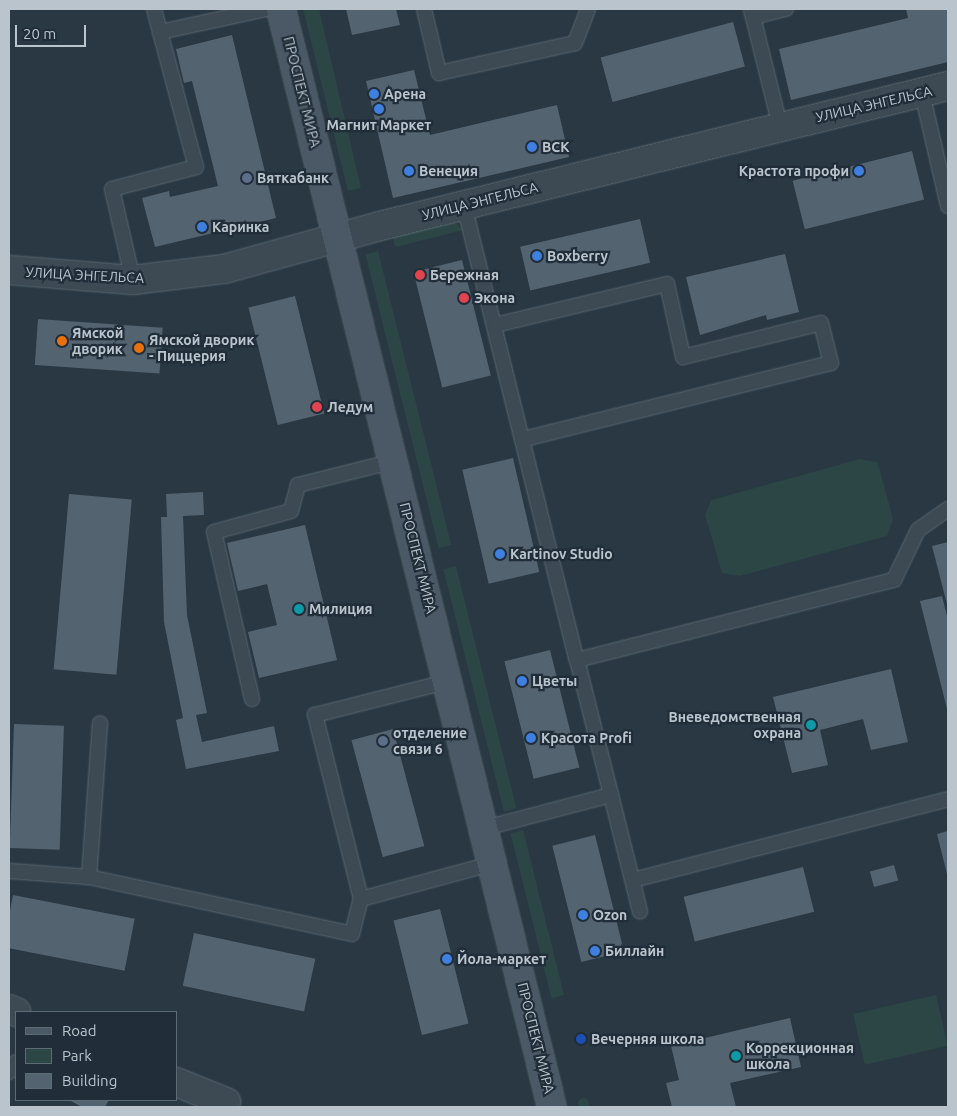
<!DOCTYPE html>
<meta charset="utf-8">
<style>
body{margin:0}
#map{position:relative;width:957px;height:1116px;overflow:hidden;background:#293843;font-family:Ubuntu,sans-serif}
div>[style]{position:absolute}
.green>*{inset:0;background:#2c4645;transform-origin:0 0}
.round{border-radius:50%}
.building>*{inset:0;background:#546370;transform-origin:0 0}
.roads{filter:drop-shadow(0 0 1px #5b6770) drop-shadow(0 0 1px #5b6770)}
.service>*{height:14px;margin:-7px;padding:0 7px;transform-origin:7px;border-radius:7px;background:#3d4953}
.minor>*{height:28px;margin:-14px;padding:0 14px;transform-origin:14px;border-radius:14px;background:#3d4953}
.secondary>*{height:28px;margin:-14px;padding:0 14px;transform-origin:14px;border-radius:14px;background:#4b5966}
.dots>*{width:14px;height:14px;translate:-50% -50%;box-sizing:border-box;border:2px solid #212e39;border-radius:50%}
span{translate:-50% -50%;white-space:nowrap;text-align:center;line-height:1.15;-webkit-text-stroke:4.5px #212e39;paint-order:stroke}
.street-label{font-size:14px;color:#bac4cd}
.poi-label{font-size:14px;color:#bac4cd;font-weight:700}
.left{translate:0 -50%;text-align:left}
.right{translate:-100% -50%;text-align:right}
.frame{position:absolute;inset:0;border:10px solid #bac4cd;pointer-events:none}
.legend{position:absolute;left:15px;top:1011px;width:162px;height:90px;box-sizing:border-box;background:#212e39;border:1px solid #5e6a74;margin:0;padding:6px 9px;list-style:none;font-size:15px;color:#bac4cd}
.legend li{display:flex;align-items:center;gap:10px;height:25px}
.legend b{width:25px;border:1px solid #5e6a74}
.scale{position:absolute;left:15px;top:25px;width:71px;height:22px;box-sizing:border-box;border:2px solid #bac4cd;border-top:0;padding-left:6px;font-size:15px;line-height:18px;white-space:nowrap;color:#bac4cd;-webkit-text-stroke:4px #212e39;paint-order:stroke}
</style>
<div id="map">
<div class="green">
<i style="clip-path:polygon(303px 9px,319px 9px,361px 188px,348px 191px)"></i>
<i style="clip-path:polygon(452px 220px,463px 230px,395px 247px,392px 234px)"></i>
<i style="left:378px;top:251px;width:303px;height:13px;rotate:76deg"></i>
<i style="clip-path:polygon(860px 459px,877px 462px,880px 471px,893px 519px,887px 536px,740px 576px,722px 573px,705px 515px,711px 500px)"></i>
<i style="left:456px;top:566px;width:250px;height:13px;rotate:76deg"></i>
<i style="left:523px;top:830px;width:170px;height:13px;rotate:76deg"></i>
<i style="left:936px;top:995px;width:52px;height:85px;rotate:77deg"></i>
<i class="round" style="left:577.5px;top:1097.5px;width:11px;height:11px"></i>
</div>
<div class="building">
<i style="clip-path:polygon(346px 9px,396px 9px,400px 25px,352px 35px)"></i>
<i style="clip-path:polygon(906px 9px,948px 9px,948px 62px,791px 100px,779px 49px,908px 18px)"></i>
<i style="left:733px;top:22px;width:46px;height:137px;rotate:75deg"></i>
<i style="clip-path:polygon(232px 35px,276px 218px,155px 247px,142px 198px,169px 191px,170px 197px,218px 186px,192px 81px,184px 83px,176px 49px)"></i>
<i style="clip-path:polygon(414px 70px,430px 135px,557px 105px,569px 157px,393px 198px,366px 81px)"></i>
<i style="left:912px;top:151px;width:50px;height:123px;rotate:76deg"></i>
<i style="left:640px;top:219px;width:45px;height:123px;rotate:77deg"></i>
<i style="clip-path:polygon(785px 254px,799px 312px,767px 320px,766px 315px,700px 335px,686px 277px)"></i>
<i style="left:462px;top:260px;width:119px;height:50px;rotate:76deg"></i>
<i style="left:295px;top:296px;width:121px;height:48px;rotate:76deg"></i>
<i style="left:38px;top:319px;width:125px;height:46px;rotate:4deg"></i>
<i style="left:513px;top:458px;width:117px;height:52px;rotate:77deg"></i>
<i style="clip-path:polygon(203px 492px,204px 515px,183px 516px,187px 615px,207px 713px,196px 715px,202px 742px,274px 726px,279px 751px,186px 769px,176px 720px,183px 718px,164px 622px,161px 517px,167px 517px,166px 494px)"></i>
<i style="left:69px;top:494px;width:63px;height:176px;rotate:5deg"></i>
<i style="clip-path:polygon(305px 525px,337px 660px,259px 678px,248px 632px,277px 625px,267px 584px,238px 591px,227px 543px)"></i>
<i style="clip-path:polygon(948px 542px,948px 608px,932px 546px)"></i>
<i style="clip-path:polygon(942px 596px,948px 620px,948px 713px,920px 601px)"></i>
<i style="left:550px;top:650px;width:121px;height:47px;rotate:76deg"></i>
<i style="clip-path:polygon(891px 669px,908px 742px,871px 750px,863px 719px,820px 730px,828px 765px,792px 773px,773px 697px)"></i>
<i style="left:14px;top:724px;width:50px;height:124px;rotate:2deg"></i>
<i style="left:393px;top:729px;width:121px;height:43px;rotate:75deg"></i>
<i style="clip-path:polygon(948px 831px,948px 878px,937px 834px)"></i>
<i style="left:595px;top:835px;width:120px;height:44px;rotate:76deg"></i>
<i style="left:894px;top:865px;width:16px;height:25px;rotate:75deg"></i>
<i style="left:803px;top:867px;width:46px;height:123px;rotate:76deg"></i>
<i style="left:13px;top:895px;width:124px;height:53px;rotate:11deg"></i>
<i style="left:440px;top:909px;width:118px;height:48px;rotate:76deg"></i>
<i style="left:194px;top:933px;width:124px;height:54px;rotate:12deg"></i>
<i style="clip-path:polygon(790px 1018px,801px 1067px,730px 1083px,736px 1107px,672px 1107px,666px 1083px,679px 1080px,671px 1046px)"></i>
<i style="clip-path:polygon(69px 1100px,109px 1100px,105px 1107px,82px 1107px)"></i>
</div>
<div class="roads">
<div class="service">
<i style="left:424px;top:9px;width:66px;rotate:76.8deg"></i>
<i style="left:439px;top:73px;width:139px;rotate:-12.4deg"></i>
<i style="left:575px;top:43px;width:36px;rotate:-69deg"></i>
<i style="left:751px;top:10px;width:7px;rotate:74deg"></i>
<i style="left:753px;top:17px;width:34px;rotate:-14deg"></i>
<i style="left:753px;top:17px;width:112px;rotate:76.1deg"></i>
<i style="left:160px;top:32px;width:108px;rotate:-12.2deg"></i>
<i style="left:922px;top:93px;width:116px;rotate:77deg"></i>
<i style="left:464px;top:205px;width:469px;rotate:76.1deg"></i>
<i style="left:133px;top:280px;width:93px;rotate:-103deg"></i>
<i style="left:112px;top:189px;width:87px;rotate:-14.7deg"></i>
<i style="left:196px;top:167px;width:163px;rotate:-104.9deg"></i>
<i style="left:495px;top:325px;width:177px;rotate:-13.4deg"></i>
<i style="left:667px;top:284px;width:75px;rotate:77.6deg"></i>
<i style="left:683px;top:357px;width:142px;rotate:-13.8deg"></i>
<i style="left:821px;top:323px;width:41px;rotate:76deg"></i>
<i style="left:831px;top:363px;width:317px;rotate:166.1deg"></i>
<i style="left:252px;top:699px;width:171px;rotate:-102.8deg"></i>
<i style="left:214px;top:532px;width:80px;rotate:-15.3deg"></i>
<i style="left:291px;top:511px;width:27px;rotate:-75deg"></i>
<i style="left:298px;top:485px;width:99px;rotate:-14deg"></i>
<i style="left:611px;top:795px;width:139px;rotate:-104.1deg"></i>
<i style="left:577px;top:660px;width:327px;rotate:-14.2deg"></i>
<i style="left:894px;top:580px;width:55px;rotate:-64.4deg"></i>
<i style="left:918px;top:530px;width:37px;rotate:-35deg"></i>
<i style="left:485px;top:828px;width:130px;rotate:-14.7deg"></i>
<i style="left:611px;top:795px;width:120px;rotate:76deg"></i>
<i style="left:10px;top:871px;width:79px;rotate:4.3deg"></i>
<i style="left:89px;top:877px;width:269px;rotate:12.2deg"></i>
<i style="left:352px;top:934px;width:36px;rotate:-76deg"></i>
<i style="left:361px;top:899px;width:138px;rotate:-15.1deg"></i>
<i style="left:89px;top:877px;width:154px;rotate:-85.9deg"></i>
<i style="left:633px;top:880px;width:325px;rotate:-14.4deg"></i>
<i style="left:361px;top:899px;width:190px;rotate:-104deg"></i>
<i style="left:315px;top:715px;width:138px;rotate:-14.2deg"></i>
<i style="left:9px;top:1072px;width:12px;rotate:-55deg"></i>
</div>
<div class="minor">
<i style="left:9px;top:270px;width:124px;rotate:4.6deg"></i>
<i style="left:133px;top:280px;width:92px;rotate:-6.9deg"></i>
<i style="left:224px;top:269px;width:162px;rotate:-15.4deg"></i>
<i style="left:380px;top:226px;width:585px;rotate:-13.85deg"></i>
<i style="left:9px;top:1009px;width:8px;rotate:23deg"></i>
<i style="left:176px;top:1082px;width:54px;rotate:21.8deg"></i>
</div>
<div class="secondary">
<i style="left:281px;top:9px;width:1131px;rotate:76.14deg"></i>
</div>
</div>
<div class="dots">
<i style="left:374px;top:94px;background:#3f7fe0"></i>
<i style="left:379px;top:109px;background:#3f7fe0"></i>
<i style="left:532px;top:147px;background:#3f7fe0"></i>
<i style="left:409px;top:171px;background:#3f7fe0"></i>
<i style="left:859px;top:171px;background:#3f7fe0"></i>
<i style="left:247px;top:178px;background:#5c6f8a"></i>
<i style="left:202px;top:227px;background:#3f7fe0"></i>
<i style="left:537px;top:256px;background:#3f7fe0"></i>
<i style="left:420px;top:275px;background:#e0444e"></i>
<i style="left:464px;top:298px;background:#e0444e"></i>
<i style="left:62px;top:341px;background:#e8710a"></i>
<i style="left:139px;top:348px;background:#e8710a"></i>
<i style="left:317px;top:407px;background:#e0444e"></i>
<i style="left:500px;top:554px;background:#3f7fe0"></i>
<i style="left:299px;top:609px;background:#0f9aa8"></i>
<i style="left:522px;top:681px;background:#3f7fe0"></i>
<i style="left:811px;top:725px;background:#0f9aa8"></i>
<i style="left:531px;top:738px;background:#3f7fe0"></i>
<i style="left:383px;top:741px;background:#5c6f8a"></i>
<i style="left:583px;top:915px;background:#3f7fe0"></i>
<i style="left:595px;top:951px;background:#3f7fe0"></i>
<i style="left:447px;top:959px;background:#3f7fe0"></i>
<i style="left:581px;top:1039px;background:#1a4fb4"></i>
<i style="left:736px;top:1056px;background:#0f9aa8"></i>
</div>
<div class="street-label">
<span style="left:302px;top:92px;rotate:76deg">ПРОСПЕКТ МИРА</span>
<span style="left:874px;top:104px;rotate:-13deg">УЛИЦА ЭНГЕЛЬСА</span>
<span style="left:480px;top:201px;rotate:-14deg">УЛИЦА ЭНГЕЛЬСА</span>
<span style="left:85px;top:275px;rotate:3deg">УЛИЦА ЭНГЕЛЬСА</span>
<span style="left:418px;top:558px;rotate:76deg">ПРОСПЕКТ МИРА</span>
<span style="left:536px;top:1038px;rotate:76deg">ПРОСПЕКТ МИРА</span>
</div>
<div class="poi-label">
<span class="left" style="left:384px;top:94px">Арена</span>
<span style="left:379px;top:125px">Магнит Маркет</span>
<span class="left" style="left:542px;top:147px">ВСК</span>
<span class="left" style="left:419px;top:171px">Венеция</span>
<span class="right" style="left:849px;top:171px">Крастота профи</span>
<span class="left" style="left:257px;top:178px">Вяткабанк</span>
<span class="left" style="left:212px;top:227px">Каринка</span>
<span class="left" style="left:547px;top:256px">Boxberry</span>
<span class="left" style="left:430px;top:275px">Бережная</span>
<span class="left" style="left:474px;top:298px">Экона</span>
<span class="left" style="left:72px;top:341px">Ямской<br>дворик</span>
<span class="left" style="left:149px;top:348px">Ямской дворик<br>- Пиццерия</span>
<span class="left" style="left:327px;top:407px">Ледум</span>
<span class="left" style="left:510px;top:554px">Kartinov Studio</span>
<span class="left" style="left:309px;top:609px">Милиция</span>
<span class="left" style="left:532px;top:681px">Цветы</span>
<span class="right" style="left:801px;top:725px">Вневедомственная<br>охрана</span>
<span class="left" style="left:393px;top:741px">отделение<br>связи 6</span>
<span class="left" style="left:541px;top:738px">Красота Profi</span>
<span class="left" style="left:593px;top:915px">Ozon</span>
<span class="left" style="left:605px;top:951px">Биллайн</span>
<span class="left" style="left:457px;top:959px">Йола-маркет</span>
<span class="left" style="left:591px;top:1039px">Вечерняя школа</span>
<span class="left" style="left:746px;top:1056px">Коррекционная<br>школа</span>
</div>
<div class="frame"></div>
<ul class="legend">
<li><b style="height:6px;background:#4b5966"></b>Road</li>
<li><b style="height:14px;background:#2c4645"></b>Park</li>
<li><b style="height:14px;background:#546370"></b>Building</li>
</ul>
<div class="scale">20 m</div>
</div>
